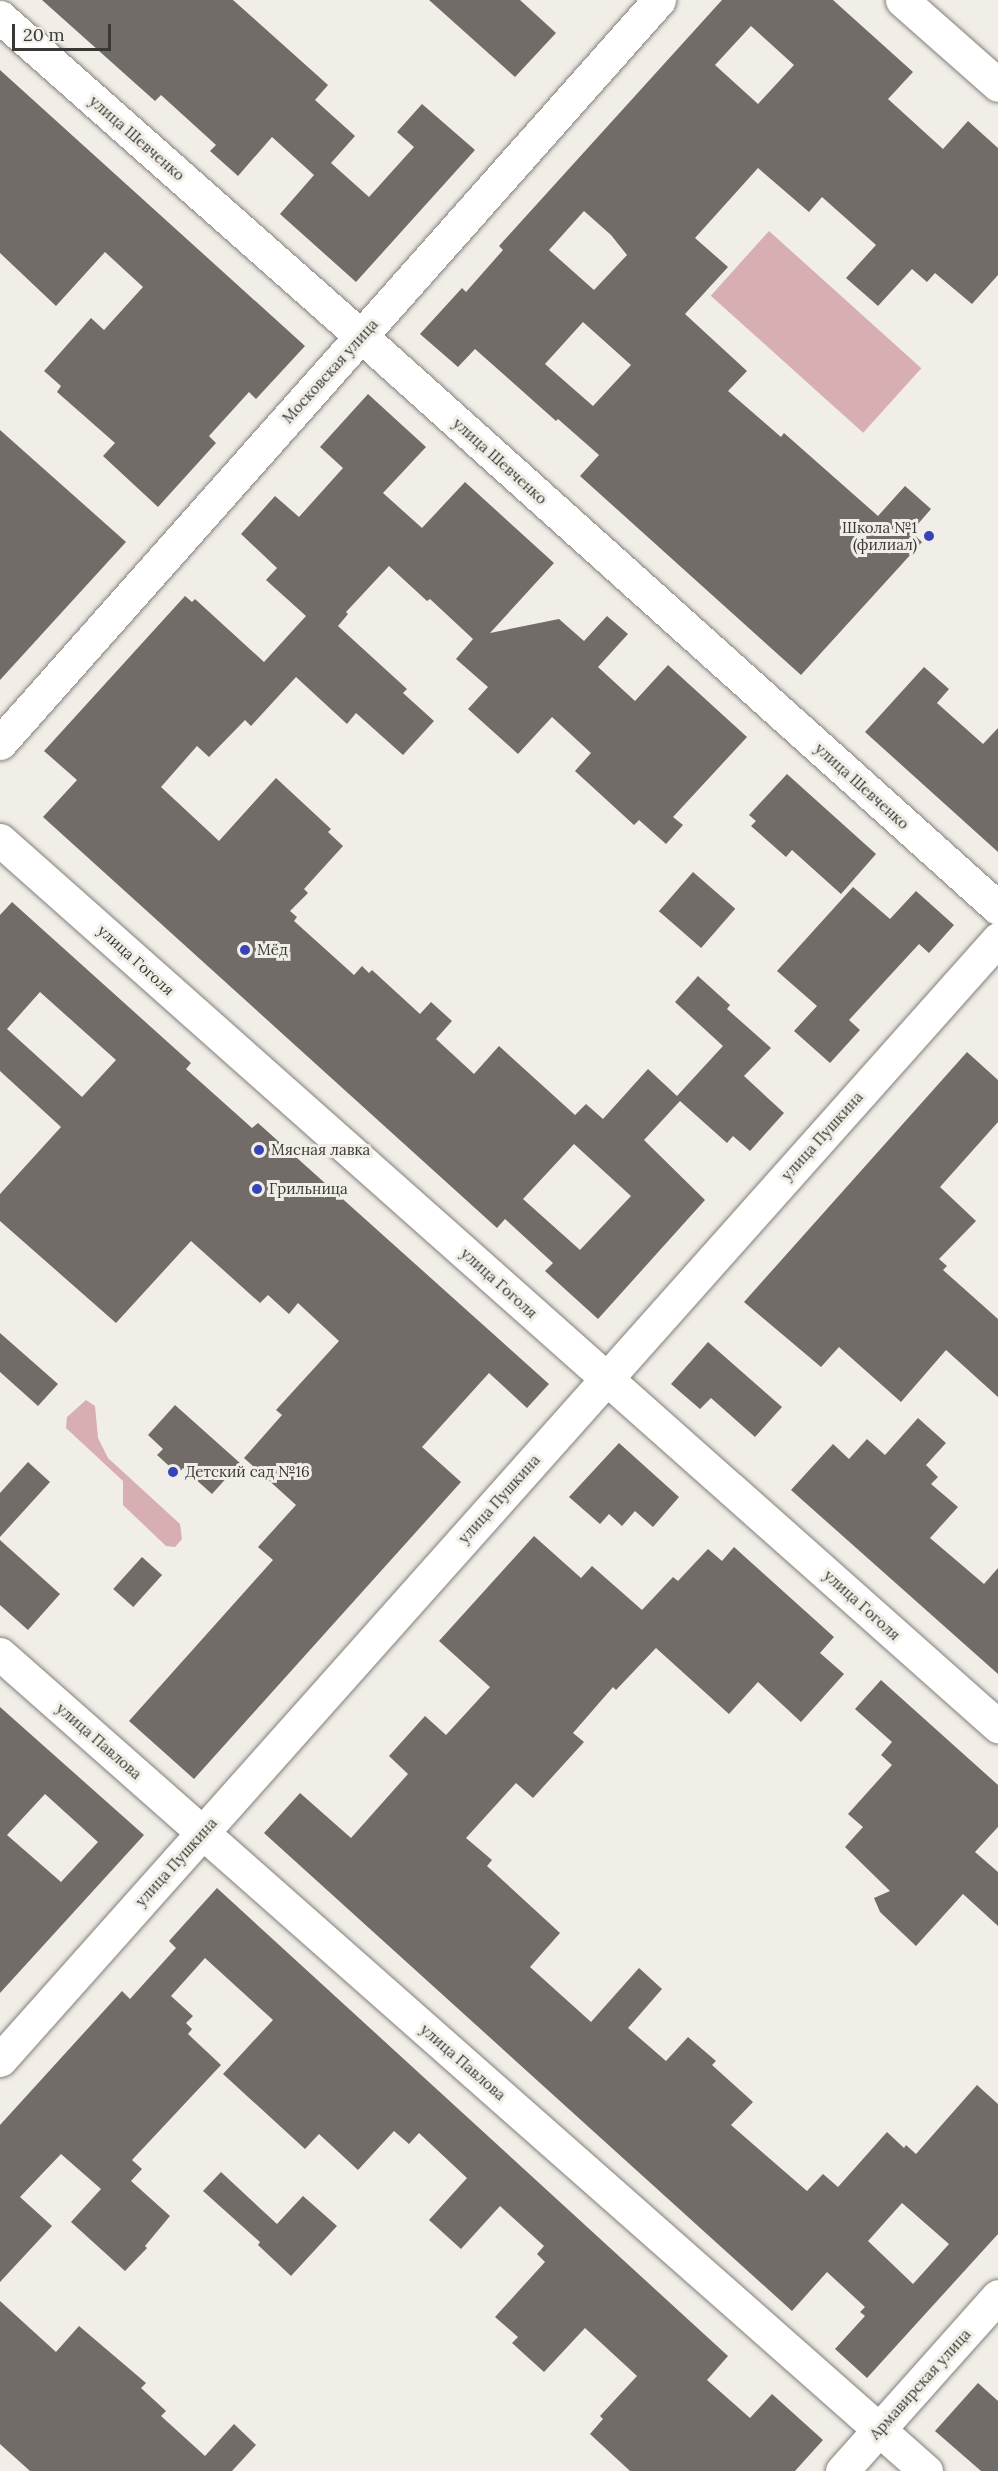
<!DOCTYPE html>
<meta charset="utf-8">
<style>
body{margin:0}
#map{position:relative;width:998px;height:2471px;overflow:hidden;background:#f1ede7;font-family:Lora,serif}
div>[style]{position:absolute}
.green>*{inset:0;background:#d7afb2;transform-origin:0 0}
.building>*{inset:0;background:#726c69;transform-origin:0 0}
.roads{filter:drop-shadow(0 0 2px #837f7a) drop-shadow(0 0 2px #837f7a)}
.minor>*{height:33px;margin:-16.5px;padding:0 16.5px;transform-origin:16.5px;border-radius:16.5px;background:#fff}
.tertiary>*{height:33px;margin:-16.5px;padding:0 16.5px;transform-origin:16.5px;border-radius:16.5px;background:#fff}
.dots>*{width:16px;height:16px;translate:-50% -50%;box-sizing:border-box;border:3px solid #f1ede7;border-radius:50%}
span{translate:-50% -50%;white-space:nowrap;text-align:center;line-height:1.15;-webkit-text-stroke:6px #f1ede7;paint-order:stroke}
.street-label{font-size:15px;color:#393835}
.poi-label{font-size:15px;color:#393835}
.right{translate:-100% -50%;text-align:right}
.left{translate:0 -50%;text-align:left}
.scale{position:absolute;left:12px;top:24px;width:99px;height:27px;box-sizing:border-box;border:3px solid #393835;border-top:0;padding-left:8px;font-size:18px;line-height:21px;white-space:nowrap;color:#393835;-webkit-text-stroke:4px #f1ede7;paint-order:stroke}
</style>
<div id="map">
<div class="green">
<i style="left:769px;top:231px;width:205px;height:87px;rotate:42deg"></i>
<i style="clip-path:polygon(86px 1400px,95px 1406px,98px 1438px,108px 1458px,180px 1524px,182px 1539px,175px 1547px,166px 1546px,123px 1505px,123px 1481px,66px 1428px,67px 1417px)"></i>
</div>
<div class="building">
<i style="clip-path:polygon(42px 0,233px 0,328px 85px,315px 100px,355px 136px,331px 163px,369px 197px,414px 147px,397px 132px,422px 104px,475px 150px,356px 282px,280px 214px,314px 175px,272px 137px,238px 176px,210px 151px,216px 145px,161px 95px,155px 101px)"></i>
<i style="clip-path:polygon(429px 0,520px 0,556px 33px,515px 77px)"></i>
<i style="clip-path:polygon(evenodd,722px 0,833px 0,913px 72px,888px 99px,943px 149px,968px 121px,998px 148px,998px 275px,972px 304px,935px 273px,927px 282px,912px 269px,878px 306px,846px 278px,876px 245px,822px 197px,809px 212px,758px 168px,695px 238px,728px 267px,685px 314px,747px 371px,728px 391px,781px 437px,784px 433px,878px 516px,905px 486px,931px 509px,911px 532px,922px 542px,801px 675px,580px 476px,599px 455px,558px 419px,556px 421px,475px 349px,458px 367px,420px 334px,462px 288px,466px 292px,503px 250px,499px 246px,722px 0,751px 26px,794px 65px,758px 104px,715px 65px,751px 26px,722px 0,584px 211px,611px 235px,627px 255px,594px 290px,549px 250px,584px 211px,722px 0,583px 322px,631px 365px,593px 406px,545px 364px,583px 322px)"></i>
<i style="clip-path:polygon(0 70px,305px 346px,256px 399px,249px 392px,209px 436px,216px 443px,158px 507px,103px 456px,115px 443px,57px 392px,61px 386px,44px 371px,91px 318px,104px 330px,143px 287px,105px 252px,56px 306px,0 253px)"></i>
<i style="clip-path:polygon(evenodd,368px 394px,426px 447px,383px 493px,422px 528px,465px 482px,554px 563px,490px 633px,559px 619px,584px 641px,607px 616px,628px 634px,598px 667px,635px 701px,668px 665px,747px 737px,673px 817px,683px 825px,666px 844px,639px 820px,634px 825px,575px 771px,591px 753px,552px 717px,518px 754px,468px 709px,488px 687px,456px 659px,473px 639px,430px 599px,427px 601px,389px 566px,346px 612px,348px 614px,338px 626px,407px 689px,403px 693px,434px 721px,403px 755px,356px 713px,347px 724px,296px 677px,251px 726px,245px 720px,209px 757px,197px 746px,161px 787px,219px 841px,276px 778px,331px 829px,328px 832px,343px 846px,304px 889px,308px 893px,290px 911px,297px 917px,294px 921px,354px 975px,362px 966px,369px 973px,372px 970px,420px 1014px,431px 1002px,452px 1021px,436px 1039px,474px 1074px,499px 1046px,575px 1115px,586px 1104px,603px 1119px,648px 1069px,677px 1096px,723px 1046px,675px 1002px,698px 976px,730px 1005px,727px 1009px,771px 1048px,744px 1076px,784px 1113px,750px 1151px,733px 1136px,727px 1143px,680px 1101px,644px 1140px,705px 1200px,598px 1319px,545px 1271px,553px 1263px,505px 1219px,497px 1228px,43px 817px,77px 780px,44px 751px,185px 596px,192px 602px,195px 599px,264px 662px,306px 616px,266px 580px,277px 568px,241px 534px,275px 496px,299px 517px,343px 468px,320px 447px,368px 394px,574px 1144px,631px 1196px,580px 1250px,523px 1199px,574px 1144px)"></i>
<i style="clip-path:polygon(0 430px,126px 542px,0 680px)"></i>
<i style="clip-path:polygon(924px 667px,949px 689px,937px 703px,983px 744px,998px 728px,998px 852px,865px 732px)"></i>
<i style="clip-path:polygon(787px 774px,876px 854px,841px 894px,792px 850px,786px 857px,751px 826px,756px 821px,749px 815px)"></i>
<i style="left:693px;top:872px;width:56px;height:52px;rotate:41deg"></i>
<i style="clip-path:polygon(853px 887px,890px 919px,916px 891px,954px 925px,929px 953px,919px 944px,849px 1020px,860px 1030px,830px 1063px,794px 1031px,817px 1006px,777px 971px)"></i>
<i style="clip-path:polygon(evenodd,12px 902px,191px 1063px,186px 1069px,252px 1128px,258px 1123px,549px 1384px,527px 1408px,489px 1373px,422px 1447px,461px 1482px,194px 1779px,129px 1721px,273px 1560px,258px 1547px,296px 1505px,244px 1458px,282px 1415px,276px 1410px,339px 1341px,298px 1303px,289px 1314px,268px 1295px,260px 1303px,191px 1241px,116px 1323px,0 1221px,0 1194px,61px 1127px,0 1071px,0 915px,12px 902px,40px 992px,116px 1060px,82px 1097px,7px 1029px,40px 992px)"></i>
<i style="clip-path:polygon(967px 1052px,998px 1080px,998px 1122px,940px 1187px,976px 1221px,939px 1259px,947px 1266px,943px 1270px,998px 1319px,998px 1397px,946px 1350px,901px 1402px,839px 1347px,821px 1367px,744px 1302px)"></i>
<i style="clip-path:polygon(0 1333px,58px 1384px,38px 1406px,0 1372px)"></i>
<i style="clip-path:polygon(708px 1342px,782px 1407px,755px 1437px,711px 1398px,700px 1409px,671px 1384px)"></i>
<i style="clip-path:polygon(175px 1405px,240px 1463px,212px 1494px,183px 1468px,178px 1474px,157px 1455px,163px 1449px,148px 1435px)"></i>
<i style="clip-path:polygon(918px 1418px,946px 1443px,926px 1465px,938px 1477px,931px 1484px,958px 1507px,930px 1538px,984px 1584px,998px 1568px,998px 1674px,791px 1490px,833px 1444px,849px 1459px,867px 1439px,885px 1455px)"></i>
<i style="clip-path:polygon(619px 1443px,679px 1497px,653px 1527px,635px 1511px,622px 1526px,609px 1514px,600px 1524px,569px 1497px)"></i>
<i style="clip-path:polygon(28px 1462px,50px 1482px,0 1537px,0 1493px)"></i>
<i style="clip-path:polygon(evenodd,534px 1536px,581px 1578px,592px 1566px,642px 1610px,673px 1577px,678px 1581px,708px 1549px,722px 1561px,734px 1547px,834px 1637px,820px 1653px,844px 1674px,801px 1722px,758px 1682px,729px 1714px,656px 1648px,616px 1690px,613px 1687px,573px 1733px,584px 1742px,533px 1798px,516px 1783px,466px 1838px,492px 1860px,487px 1866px,560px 1933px,530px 1967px,591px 2022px,639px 1968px,662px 1989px,628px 2028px,666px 2061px,688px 2037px,716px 2061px,712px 2065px,753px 2102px,731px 2125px,807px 2191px,823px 2174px,838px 2187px,887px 2132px,904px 2148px,906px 2145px,916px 2154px,977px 2085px,998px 2104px,998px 2234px,867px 2378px,835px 2349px,865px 2316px,860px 2312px,865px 2307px,827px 2272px,792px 2311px,264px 1833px,300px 1793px,351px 1838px,408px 1774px,389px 1756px,425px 1716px,446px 1735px,490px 1687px,439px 1641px,534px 1536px,902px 2203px,949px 2244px,913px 2284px,868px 2241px,902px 2203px)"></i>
<i style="clip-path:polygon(0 1540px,60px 1594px,28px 1630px,0 1605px)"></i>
<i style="left:142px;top:1557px;width:27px;height:43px;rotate:42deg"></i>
<i style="clip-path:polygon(881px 1680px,998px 1785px,998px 1827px,975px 1852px,998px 1872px,998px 1926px,963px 1894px,916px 1946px,880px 1912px,874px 1898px,890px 1891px,845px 1847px,863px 1827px,848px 1814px,892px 1765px,881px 1755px,892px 1742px,855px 1709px)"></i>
<i style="clip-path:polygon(evenodd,0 1707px,144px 1835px,0 1993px,0 1707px,45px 1794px,98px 1842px,61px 1882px,7px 1835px,45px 1794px)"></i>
<i style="clip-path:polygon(217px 1888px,728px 2356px,707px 2380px,750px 2418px,772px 2394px,823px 2440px,795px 2471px,630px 2471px,590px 2434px,603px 2419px,600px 2416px,637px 2376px,585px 2328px,544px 2372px,512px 2343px,518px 2337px,495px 2317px,545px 2262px,537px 2254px,544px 2246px,500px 2206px,461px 2249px,429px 2220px,467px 2178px,419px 2133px,409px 2144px,394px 2131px,358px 2170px,319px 2134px,305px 2149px,223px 2074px,273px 2020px,205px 1958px,171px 1996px,193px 2016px,186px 2023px,192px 2029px,188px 2034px,221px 2065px,132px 2160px,142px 2169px,131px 2181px,170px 2216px,145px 2246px,147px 2248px,125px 2271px,71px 2222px,101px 2189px,61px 2154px,20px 2197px,52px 2226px,0 2282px,0 2125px,122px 1991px,130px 1999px,176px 1948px,169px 1941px)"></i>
<i style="clip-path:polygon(221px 2172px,277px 2224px,303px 2196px,337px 2226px,291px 2276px,258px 2245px,260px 2242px,203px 2191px)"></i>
<i style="clip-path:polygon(0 2301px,56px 2352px,79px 2326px,146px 2383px,141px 2388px,166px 2411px,161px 2416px,205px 2456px,234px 2424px,256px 2445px,232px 2471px,30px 2471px,0 2444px)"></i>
<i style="clip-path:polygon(978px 2383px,998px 2401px,998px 2471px,981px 2471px,935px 2431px)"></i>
</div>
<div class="roads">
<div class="minor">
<i style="left:0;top:17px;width:482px;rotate:41.5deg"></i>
<i style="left:361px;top:336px;width:856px;rotate:41.92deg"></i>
<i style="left:0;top:743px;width:993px;rotate:-48.43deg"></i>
<i style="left:0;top:1654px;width:1235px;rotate:41.42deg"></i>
<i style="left:0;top:2060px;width:1501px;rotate:-48.32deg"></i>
</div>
<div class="tertiary">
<i style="left:902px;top:0;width:128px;rotate:41.5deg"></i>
<i style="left:0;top:840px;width:1335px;rotate:41.6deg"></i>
<i style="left:842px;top:2471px;width:234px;rotate:-48.3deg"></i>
</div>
</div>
<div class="dots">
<i style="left:929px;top:536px;background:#3744b7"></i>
<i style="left:245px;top:950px;background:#3744b7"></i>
<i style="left:259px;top:1150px;background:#3744b7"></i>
<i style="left:257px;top:1189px;background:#3744b7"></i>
<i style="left:173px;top:1472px;background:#3744b7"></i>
</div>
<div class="street-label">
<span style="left:137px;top:138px;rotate:41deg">улица Шевченко</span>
<span style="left:330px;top:371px;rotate:-48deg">Московская улица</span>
<span style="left:500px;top:461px;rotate:42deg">улица Шевченко</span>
<span style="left:862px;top:786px;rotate:42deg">улица Шевченко</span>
<span style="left:136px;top:960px;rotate:42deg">улица Гоголя</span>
<span style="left:822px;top:1136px;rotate:-48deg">улица Пушкина</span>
<span style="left:499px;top:1283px;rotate:42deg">улица Гоголя</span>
<span style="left:499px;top:1499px;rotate:-48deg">улица Пушкина</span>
<span style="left:862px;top:1605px;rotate:42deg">улица Гоголя</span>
<span style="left:99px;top:1741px;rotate:41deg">улица Павлова</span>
<span style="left:176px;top:1862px;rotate:-48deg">улица Пушкина</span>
<span style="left:463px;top:2062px;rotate:41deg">улица Павлова</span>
<span style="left:920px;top:2384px;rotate:-48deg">Армавирская улица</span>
</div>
<div class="poi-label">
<span class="right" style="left:917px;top:536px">Школа №1<br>(филиал)</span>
<span class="left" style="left:257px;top:950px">Мёд</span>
<span class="left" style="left:271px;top:1150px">Мясная лавка</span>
<span class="left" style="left:269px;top:1189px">Грильница</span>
<span class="left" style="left:185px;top:1472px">Детский сад №16</span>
</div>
<div class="scale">20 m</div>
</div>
